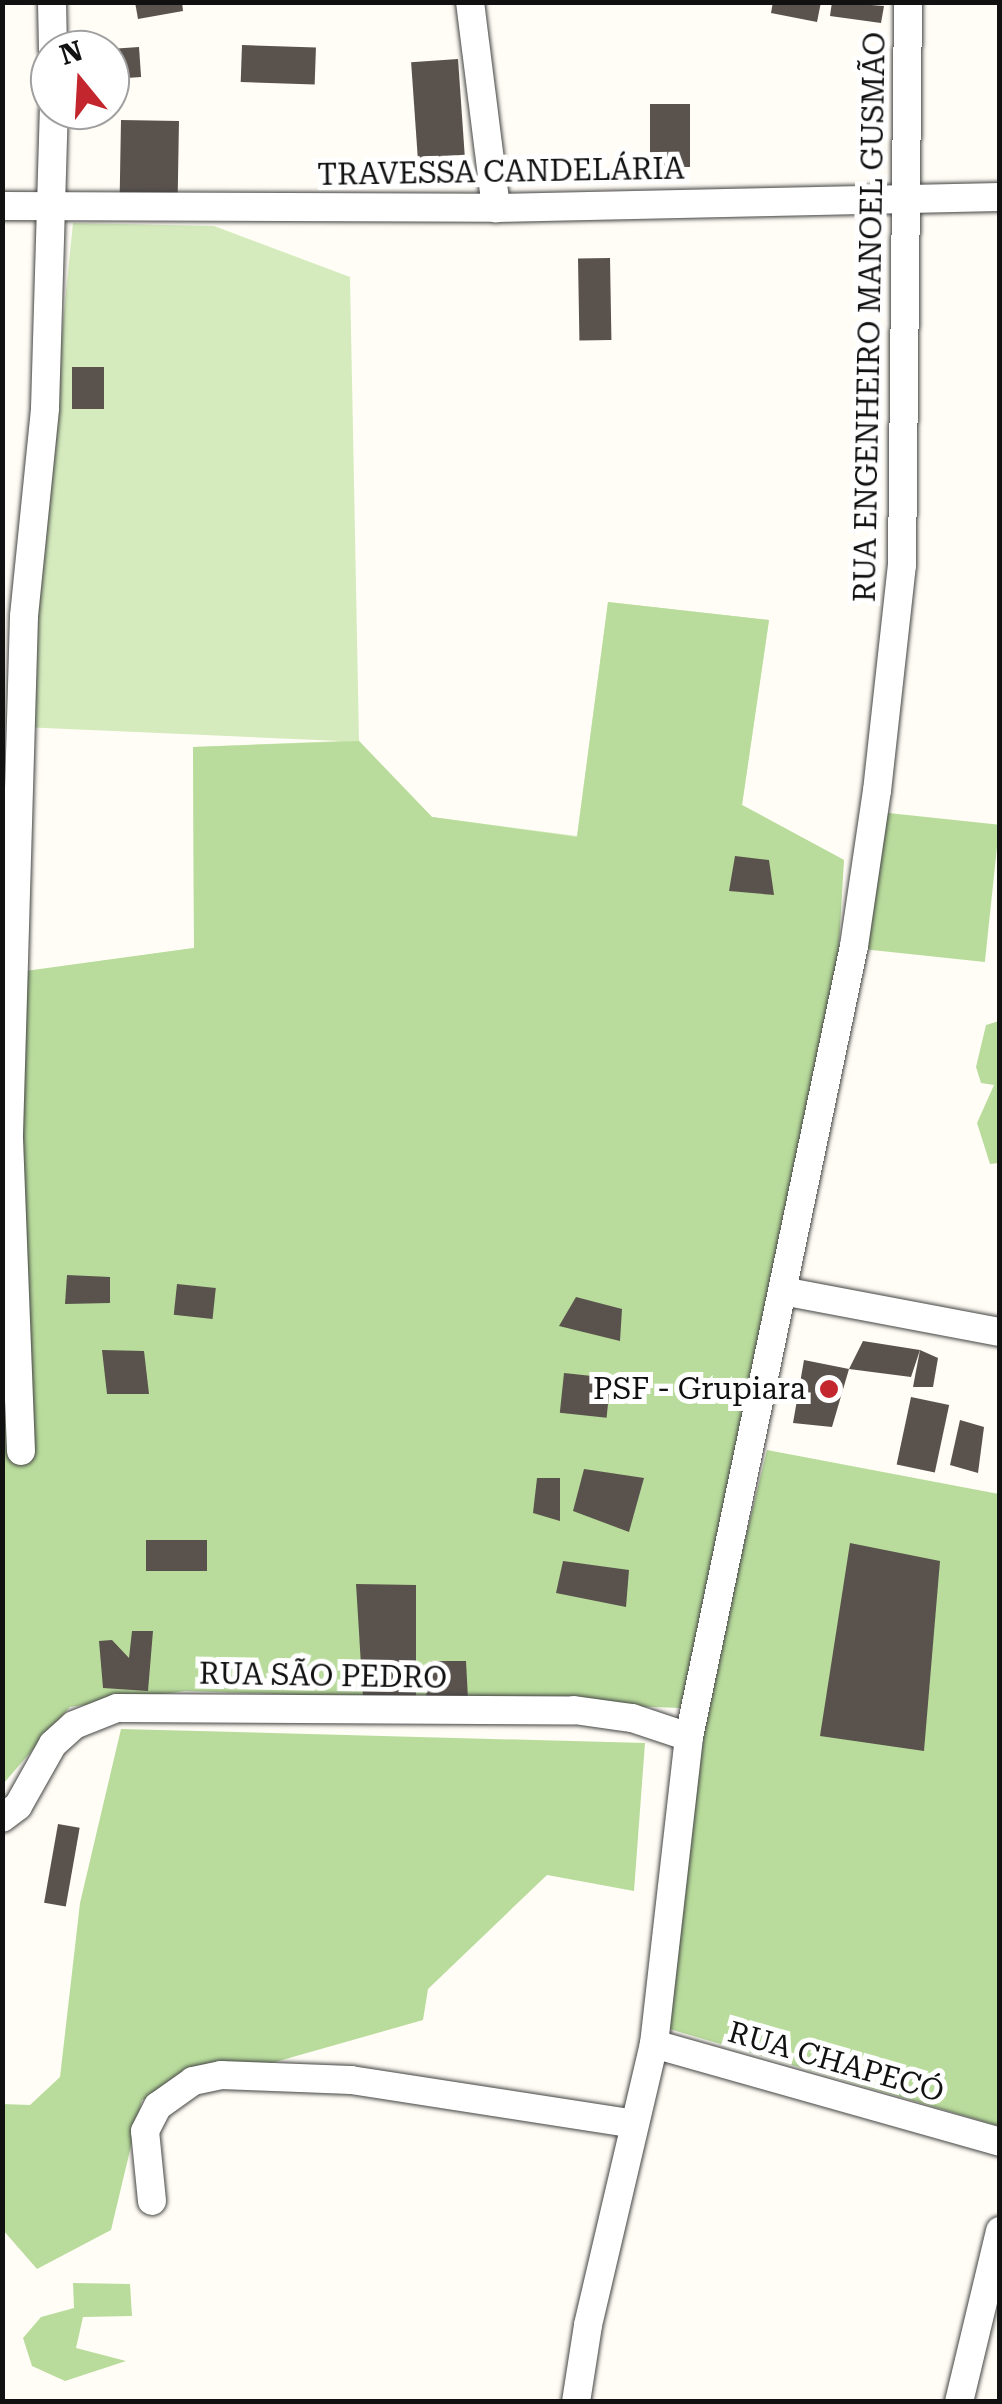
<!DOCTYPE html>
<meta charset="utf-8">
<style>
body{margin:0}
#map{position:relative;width:1002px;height:2404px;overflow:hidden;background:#fffdf5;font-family:"Roboto Serif",serif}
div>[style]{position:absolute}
.green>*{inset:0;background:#d5ebbd}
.forest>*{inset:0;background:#b9dc9c;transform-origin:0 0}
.building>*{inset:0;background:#5a524d;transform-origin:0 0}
.roads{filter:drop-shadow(0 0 2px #444) drop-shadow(0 0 2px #444)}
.street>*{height:28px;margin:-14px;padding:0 14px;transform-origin:14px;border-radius:14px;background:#fff}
.dots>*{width:28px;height:28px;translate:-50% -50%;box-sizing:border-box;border:5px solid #fff;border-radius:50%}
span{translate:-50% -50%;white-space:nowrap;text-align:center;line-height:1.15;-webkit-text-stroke:10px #fff;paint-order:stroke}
.street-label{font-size:30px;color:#111}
.poi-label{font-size:30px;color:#111}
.right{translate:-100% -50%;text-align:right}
.frame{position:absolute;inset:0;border:5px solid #111;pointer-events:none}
.north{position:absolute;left:30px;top:30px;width:100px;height:100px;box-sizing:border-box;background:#fff;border:2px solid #a0a0a0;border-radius:50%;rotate:342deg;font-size:28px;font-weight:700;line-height:40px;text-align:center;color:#111}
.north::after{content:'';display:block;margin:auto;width:35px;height:45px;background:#c4262e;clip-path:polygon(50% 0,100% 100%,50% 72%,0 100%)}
</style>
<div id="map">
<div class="green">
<i style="clip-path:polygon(73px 223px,214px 226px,350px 277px,359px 741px,432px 817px,577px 836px,608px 602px,769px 620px,742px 805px,844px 860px,783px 1291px,57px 967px,194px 948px,193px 747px,340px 741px,22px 727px)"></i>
</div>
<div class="forest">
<i style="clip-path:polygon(608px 602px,769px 620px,742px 805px,844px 860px,833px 1047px,681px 1708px,185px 1691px,70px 1707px,3px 1784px,3px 974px,194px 948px,193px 747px,359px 741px,432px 817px,577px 837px)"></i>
<i style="left:879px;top:812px;width:121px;height:138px;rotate:6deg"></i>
<i style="clip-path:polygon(999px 1021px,999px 1163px,990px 1164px,977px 1123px,994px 1085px,981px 1083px,976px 1067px,986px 1025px)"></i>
<i style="clip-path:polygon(767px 1450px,999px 1494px,999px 2126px,666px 2028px,695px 1744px)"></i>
<i style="clip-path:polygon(121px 1729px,645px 1743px,634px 1891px,547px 1875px,428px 1989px,423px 2020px,142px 2100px,111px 2230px,37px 2269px,3px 2230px,2px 2104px,30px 2105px,60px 2077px,80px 1903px)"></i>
<i style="clip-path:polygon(73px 2283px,130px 2284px,132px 2316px,83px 2317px,76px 2348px,126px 2361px,65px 2381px,32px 2366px,23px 2338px,41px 2317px,74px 2308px)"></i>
</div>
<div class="building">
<i style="clip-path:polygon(135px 2px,182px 2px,183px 11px,138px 19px)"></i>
<i style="clip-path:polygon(773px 2px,821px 2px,817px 22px,771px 13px)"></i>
<i style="clip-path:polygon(832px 2px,884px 6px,881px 23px,830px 16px)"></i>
<i style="left:242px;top:45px;width:74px;height:37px;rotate:2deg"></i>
<i style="left:139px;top:47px;width:30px;height:29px;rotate:86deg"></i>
<i style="left:458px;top:59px;width:96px;height:47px;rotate:86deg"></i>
<i style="left:650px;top:104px;width:40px;height:63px"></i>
<i style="left:121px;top:120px;width:58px;height:73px;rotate:1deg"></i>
<i style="left:610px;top:258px;width:82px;height:32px;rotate:89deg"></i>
<i style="left:72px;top:367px;width:32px;height:42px"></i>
<i style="clip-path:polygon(735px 856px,769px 860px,774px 895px,729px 891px)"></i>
<i style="clip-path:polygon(67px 1275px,110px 1277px,110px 1303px,65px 1304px)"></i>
<i style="left:177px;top:1284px;width:39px;height:31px;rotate:6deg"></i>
<i style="clip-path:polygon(576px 1297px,622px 1309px,620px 1341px,559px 1326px)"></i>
<i style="clip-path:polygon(863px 1341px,920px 1350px,911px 1377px,849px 1369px,832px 1427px,793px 1423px,804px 1360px,849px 1369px)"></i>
<i style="clip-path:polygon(102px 1350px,144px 1351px,149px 1394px,107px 1394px)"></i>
<i style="clip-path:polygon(920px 1350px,938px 1358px,933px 1387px,913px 1387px)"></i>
<i style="left:564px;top:1373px;width:47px;height:40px;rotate:6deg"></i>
<i style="left:911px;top:1397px;width:39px;height:69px;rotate:12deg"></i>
<i style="clip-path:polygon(960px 1420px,984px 1427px,978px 1473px,950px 1465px)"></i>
<i style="clip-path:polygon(584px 1469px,644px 1478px,629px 1532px,573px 1511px)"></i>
<i style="clip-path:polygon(537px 1478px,560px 1478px,560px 1521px,533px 1513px)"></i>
<i style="left:146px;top:1540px;width:61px;height:31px"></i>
<i style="clip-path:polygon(850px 1543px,940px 1561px,924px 1751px,820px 1736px)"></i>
<i style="clip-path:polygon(563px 1561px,629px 1570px,626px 1607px,556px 1593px)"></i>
<i style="clip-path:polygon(356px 1584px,416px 1585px,416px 1702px,363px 1697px)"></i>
<i style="clip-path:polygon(132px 1631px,153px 1631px,148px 1691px,103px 1688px,99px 1641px,112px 1640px,129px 1658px)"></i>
<i style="clip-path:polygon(431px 1661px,466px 1661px,468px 1699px,426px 1697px)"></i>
<i style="left:58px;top:1824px;width:22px;height:80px;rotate:10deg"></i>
</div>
<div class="roads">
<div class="street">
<i style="left:52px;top:2px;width:48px;rotate:88.8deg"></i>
<i style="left:470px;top:2px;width:208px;rotate:82.8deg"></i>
<i style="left:2px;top:206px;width:494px;rotate:0.2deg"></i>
<i style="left:496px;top:208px;width:504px;rotate:-1.25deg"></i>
<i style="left:783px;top:1291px;width:221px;rotate:10.7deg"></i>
<i style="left:21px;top:1451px;width:317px;rotate:-92.2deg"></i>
<i style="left:9px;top:1134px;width:518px;rotate:-88.34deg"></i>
<i style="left:24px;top:616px;width:209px;rotate:-84.2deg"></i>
<i style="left:45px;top:408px;width:298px;rotate:-88.3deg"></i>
<i style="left:2px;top:1818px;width:20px;rotate:-37deg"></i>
<i style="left:18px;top:1806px;width:71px;rotate:-60.6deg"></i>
<i style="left:53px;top:1744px;width:28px;rotate:-42deg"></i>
<i style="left:74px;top:1725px;width:46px;rotate:-21.6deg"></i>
<i style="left:117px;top:1708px;width:457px;rotate:0.3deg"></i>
<i style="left:574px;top:1710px;width:59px;rotate:7.9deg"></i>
<i style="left:632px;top:1718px;width:60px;rotate:18.4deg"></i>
<i style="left:654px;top:2044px;width:360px;rotate:15.8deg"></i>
<i style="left:152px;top:2201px;width:70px;rotate:-95.7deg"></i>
<i style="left:145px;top:2131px;width:28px;rotate:-63deg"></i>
<i style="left:158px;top:2106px;width:43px;rotate:-35.5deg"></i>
<i style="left:193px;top:2081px;width:29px;rotate:-12deg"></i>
<i style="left:221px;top:2075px;width:130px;rotate:2.2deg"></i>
<i style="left:351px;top:2080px;width:287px;rotate:8.8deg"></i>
<i style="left:576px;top:2402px;width:78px;rotate:-81.1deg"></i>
<i style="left:588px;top:2325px;width:289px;rotate:-76.8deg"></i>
<i style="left:654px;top:2044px;width:309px;rotate:-83.5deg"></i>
<i style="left:689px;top:1737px;width:808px;rotate:-78.22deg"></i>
<i style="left:854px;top:946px;width:157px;rotate:-81.6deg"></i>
<i style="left:877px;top:791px;width:227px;rotate:-83.7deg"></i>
<i style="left:902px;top:565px;width:563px;rotate:-89.39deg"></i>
<i style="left:959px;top:2402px;width:176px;rotate:-76.5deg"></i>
</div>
</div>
<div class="dots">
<i style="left:829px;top:1389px;background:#c4262e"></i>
</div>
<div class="street-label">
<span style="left:501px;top:172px;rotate:-1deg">TRAVESSA CANDELÁRIA</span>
<span style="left:870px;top:317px;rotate:-89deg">RUA ENGENHEIRO MANOEL GUSMÃO</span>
<span style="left:323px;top:1676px;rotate:1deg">RUA SÃO PEDRO</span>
<span style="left:836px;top:2062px;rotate:16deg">RUA CHAPECÓ</span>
</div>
<div class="poi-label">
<span class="right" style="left:806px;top:1389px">PSF - Grupiara</span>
</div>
<div class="frame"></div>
<div class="north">N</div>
</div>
